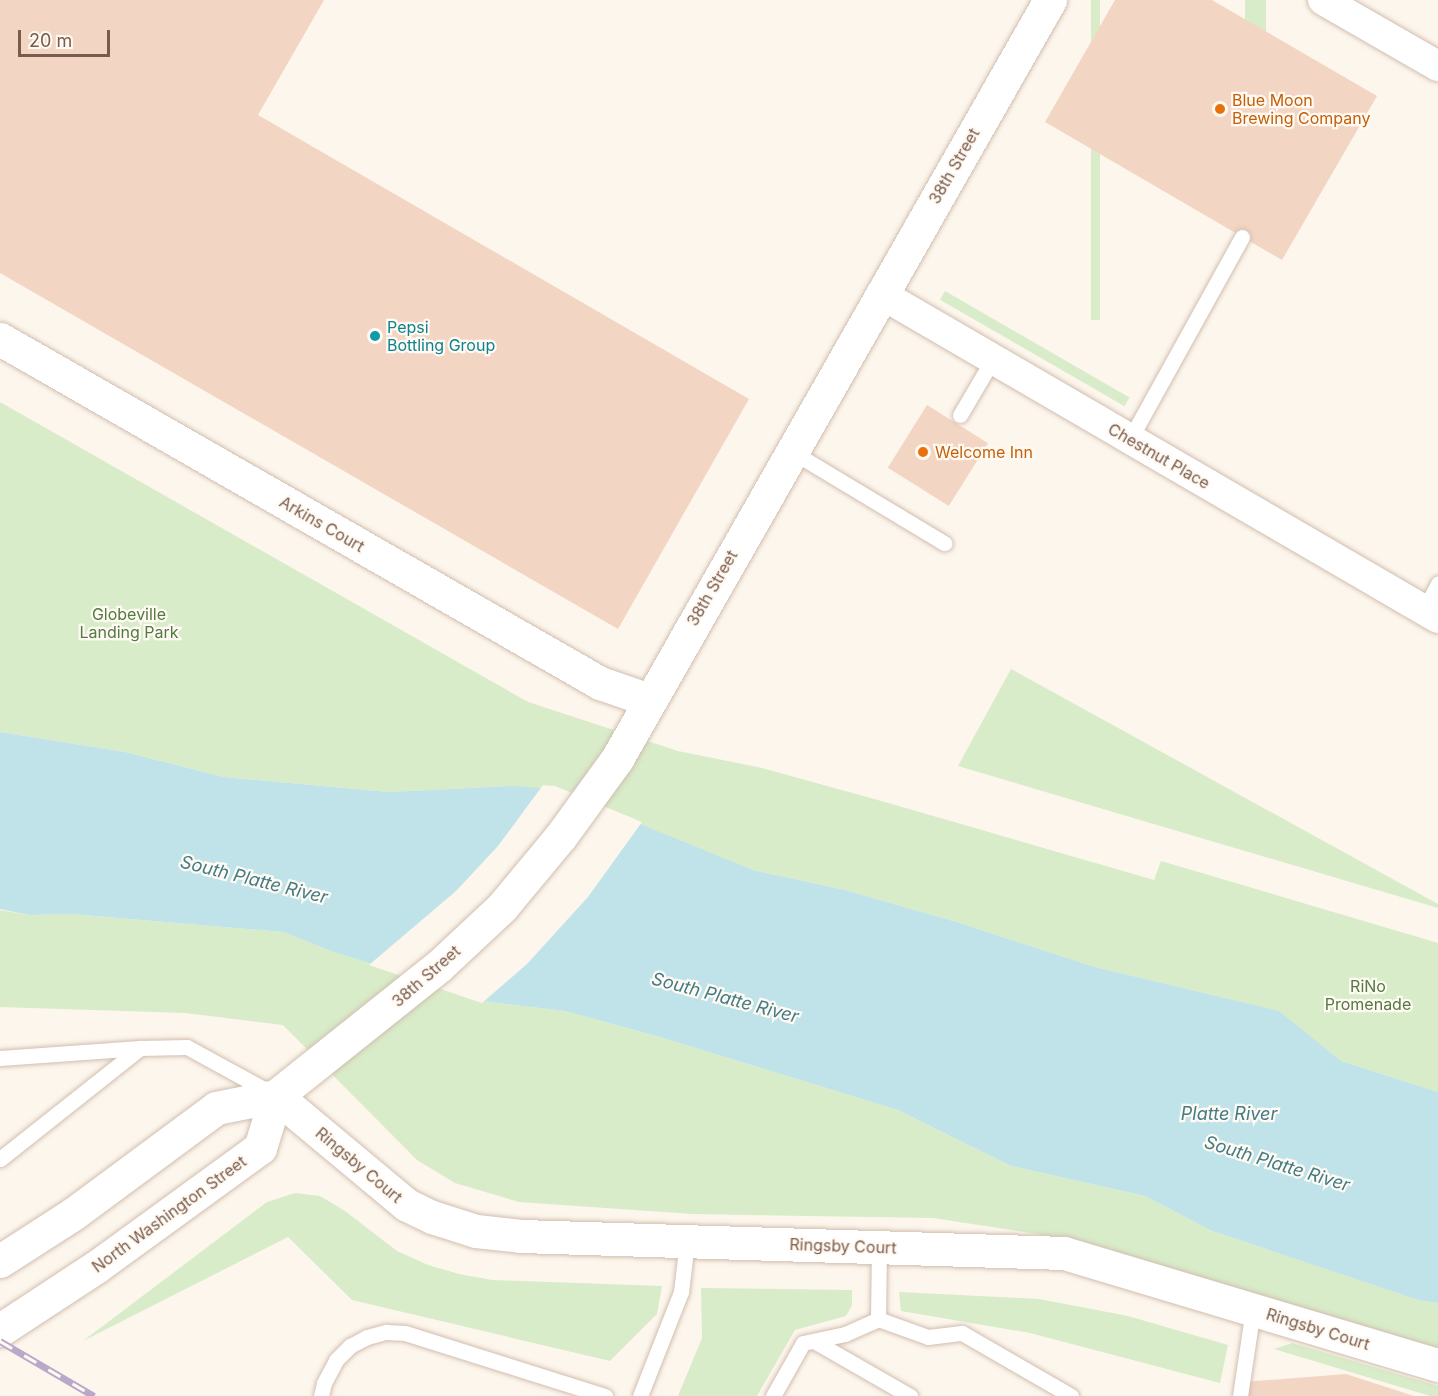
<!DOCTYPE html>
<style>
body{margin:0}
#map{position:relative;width:1438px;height:1396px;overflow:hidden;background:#fdf6ec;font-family:Inter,sans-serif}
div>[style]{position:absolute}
.green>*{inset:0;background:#d8ecc9;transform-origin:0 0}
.water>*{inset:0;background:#bfe3e8}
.pier>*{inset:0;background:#fdf6ec}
.building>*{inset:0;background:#f3d5c3;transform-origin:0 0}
.roads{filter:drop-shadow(0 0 2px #d1beb0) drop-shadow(0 0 2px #d1beb0)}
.service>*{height:15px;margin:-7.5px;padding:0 7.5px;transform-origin:7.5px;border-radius:7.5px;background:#fff}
.minor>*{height:30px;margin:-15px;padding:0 15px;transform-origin:15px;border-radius:15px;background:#fff}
.tertiary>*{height:33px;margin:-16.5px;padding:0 16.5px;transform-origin:16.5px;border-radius:16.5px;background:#fff}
.secondary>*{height:33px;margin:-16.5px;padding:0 16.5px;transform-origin:16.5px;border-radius:16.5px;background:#fff}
.rail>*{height:7px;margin-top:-3.5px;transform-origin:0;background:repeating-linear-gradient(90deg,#fffaf3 0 14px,#b9a8c9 0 28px);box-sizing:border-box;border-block:2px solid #b9a8c9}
.dots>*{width:16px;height:16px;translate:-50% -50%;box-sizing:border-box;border:3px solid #fffaf3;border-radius:50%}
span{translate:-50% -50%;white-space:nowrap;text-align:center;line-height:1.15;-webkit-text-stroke:4.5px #fffaf3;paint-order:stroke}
.food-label{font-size:16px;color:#c56008}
.left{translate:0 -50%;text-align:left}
.street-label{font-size:16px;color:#7a5c4d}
.culture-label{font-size:16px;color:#0d838f}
.park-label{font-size:16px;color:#537a41}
.water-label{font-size:18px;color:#437c86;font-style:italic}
.scale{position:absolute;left:18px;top:30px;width:92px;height:27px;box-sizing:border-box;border:3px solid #7a5c4d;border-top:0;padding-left:8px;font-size:18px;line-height:21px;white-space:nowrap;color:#7a5c4d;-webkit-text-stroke:4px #fffaf3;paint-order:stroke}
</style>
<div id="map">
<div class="green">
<i style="left:1091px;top:0;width:9px;height:320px"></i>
<i style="left:1245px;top:0;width:21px;height:168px"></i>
<i style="left:945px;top:291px;width:213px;height:10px;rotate:30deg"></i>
<i style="clip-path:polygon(0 402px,528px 702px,678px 751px,762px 768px,885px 802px,1154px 880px,1161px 861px,1438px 943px,1438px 1092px,1341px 1061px,1278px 1011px,1095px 967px,960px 923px,845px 890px,753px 870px,692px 846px,511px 786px,389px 792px,224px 777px,125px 752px,0 732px)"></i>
<i style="clip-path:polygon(1011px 669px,1438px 904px,1438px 908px,958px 766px)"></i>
<i style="clip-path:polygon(0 910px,29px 915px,71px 914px,283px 932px,331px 951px,490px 1002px,565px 1011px,653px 1035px,898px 1110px,1011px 1166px,1145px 1196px,1212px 1231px,1418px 1300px,1438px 1303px,1438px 1350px,1082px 1241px,933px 1218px,692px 1214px,519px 1202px,455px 1183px,417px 1160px,283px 1025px,185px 1013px,0 1007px)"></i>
<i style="clip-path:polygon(295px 1193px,320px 1196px,345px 1211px,397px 1251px,428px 1265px,459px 1274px,492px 1280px,662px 1286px,657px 1314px,610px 1361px,352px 1300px,288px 1237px,83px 1341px,267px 1202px)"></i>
<i style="clip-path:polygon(701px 1288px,852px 1290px,852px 1305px,846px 1316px,795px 1330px,757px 1396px,678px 1396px,702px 1338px)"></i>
<i style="clip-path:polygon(899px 1292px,1039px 1299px,1128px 1316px,1228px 1345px,1220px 1383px,1030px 1333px,901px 1311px)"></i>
<i style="clip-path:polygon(1292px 1343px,1438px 1386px,1438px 1396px,1430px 1396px,1274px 1349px)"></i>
</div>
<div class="water">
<i style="clip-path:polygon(0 732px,125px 752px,224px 777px,389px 792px,511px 786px,554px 789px,753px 870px,845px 890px,960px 923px,1095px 967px,1279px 1011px,1341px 1061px,1438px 1092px,1438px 1303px,1418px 1300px,1212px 1231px,1145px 1196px,1011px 1166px,898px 1110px,653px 1035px,565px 1011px,490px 1002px,331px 951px,283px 932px,71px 914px,29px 915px,0 909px)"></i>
</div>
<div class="pier">
<i style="clip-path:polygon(543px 785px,555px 786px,642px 822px,588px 897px,527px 964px,482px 1003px,369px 965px,456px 891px,498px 846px)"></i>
</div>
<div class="building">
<i style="clip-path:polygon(0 0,324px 0,258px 115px,749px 399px,618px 629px,0 273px)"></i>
<i style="clip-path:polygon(1115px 0,1212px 0,1377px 96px,1282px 260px,1045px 122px)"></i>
<i style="left:927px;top:405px;width:72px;height:74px;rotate:32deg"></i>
<i style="clip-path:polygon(1346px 1374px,1414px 1396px,1244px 1396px,1243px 1382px)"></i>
</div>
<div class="roads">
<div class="service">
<i style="left:960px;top:415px;width:65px;rotate:-59.5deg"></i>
<i style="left:1130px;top:439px;width:231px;rotate:-61deg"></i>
<i style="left:791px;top:451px;width:179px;rotate:31deg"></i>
<i style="left:1424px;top:610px;width:30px;rotate:-62deg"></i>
<i style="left:0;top:1058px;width:140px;rotate:-4.1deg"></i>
<i style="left:0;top:1159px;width:179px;rotate:-38.4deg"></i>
<i style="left:140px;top:1048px;width:47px;rotate:-1.2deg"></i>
<i style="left:187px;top:1047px;width:96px;rotate:28.7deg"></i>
<i style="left:878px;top:1319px;width:72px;rotate:-89.2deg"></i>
<i style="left:814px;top:1341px;width:111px;rotate:29.8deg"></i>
<i style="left:321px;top:1396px;width:13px;rotate:-77deg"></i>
<i style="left:324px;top:1383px;width:26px;rotate:-62deg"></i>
<i style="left:336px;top:1360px;width:20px;rotate:-45deg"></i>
<i style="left:350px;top:1346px;width:19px;rotate:-28deg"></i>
<i style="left:367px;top:1337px;width:20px;rotate:-15deg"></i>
<i style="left:386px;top:1332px;width:19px;rotate:3deg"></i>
<i style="left:405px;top:1333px;width:210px;rotate:17.5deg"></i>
<i style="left:640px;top:1396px;width:112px;rotate:-68.5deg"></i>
<i style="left:681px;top:1292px;width:51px;rotate:-83.3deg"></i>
<i style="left:773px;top:1396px;width:61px;rotate:-60.5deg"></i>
<i style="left:803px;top:1343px;width:43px;rotate:-12.1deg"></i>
<i style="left:845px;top:1334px;width:36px;rotate:-24deg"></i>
<i style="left:878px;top:1319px;width:53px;rotate:19.8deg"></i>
<i style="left:928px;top:1337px;width:34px;rotate:-7deg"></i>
<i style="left:962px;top:1333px;width:126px;rotate:30deg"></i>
<i style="left:1240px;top:1396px;width:88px;rotate:-81.5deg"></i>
</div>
<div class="minor">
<i style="left:1323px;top:0;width:133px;rotate:29.9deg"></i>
<i style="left:881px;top:294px;width:644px;rotate:30.19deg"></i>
</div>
<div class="tertiary">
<i style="left:0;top:339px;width:692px;rotate:29.83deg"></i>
<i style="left:600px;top:683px;width:52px;rotate:19.1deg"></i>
<i style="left:276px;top:1096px;width:170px;rotate:39.8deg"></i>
<i style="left:407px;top:1205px;width:28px;rotate:26deg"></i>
<i style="left:432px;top:1217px;width:46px;rotate:17.7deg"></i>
<i style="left:476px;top:1231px;width:45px;rotate:6.3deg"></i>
<i style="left:521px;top:1236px;width:543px;rotate:1.79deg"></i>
<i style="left:1064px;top:1253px;width:390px;rotate:16.7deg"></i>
</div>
<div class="secondary">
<i style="left:0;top:1261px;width:87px;rotate:-32.8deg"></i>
<i style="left:73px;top:1214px;width:178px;rotate:-36.5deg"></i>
<i style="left:216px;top:1108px;width:61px;rotate:-11.3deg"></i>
<i style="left:276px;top:1096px;width:208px;rotate:-38.6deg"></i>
<i style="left:439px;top:966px;width:86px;rotate:-43.1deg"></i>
<i style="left:502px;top:907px;width:92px;rotate:-50.3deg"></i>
<i style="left:561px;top:836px;width:95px;rotate:-54deg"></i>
<i style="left:617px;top:759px;width:874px;rotate:-60.3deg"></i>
<i style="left:0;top:1330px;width:115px;rotate:-33.3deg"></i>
<i style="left:96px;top:1267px;width:203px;rotate:-36deg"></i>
<i style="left:260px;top:1148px;width:54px;rotate:-72.9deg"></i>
</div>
</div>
<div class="rail">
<i style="left:0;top:1341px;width:109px;rotate:30.3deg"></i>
</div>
<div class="dots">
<i style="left:1220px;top:109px;background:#e8710a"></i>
<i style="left:375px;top:336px;background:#0f9aa8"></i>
<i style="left:923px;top:452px;background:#e8710a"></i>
</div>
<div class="food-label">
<span class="left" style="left:1232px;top:109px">Blue Moon<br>Brewing Company</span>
<span class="left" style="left:935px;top:452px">Welcome Inn</span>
</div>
<div class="street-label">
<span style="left:954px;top:166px;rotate:-60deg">38th Street</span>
<span style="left:1159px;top:456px;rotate:30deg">Chestnut Place</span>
<span style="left:322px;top:524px;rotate:30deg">Arkins Court</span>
<span style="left:712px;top:588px;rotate:-60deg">38th Street</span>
<span style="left:426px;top:976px;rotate:-41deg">38th Street</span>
<span style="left:359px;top:1165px;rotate:40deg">Ringsby Court</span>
<span style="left:169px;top:1214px;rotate:-36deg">North Washington Street</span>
<span style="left:843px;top:1246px;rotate:2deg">Ringsby Court</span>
<span style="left:1318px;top:1329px;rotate:17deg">Ringsby Court</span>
</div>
<div class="culture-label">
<span class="left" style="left:387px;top:336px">Pepsi<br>Bottling Group</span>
</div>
<div class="park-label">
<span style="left:129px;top:623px">Globeville<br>Landing Park</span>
<span style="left:1368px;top:995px">RiNo<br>Promenade</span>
</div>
<div class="water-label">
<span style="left:254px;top:880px;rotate:14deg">South Platte River</span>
<span style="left:725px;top:998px;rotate:15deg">South Platte River</span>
<span style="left:1229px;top:1114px">Platte River</span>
<span style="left:1277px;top:1164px;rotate:17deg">South Platte River</span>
</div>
<div class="scale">20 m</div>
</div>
